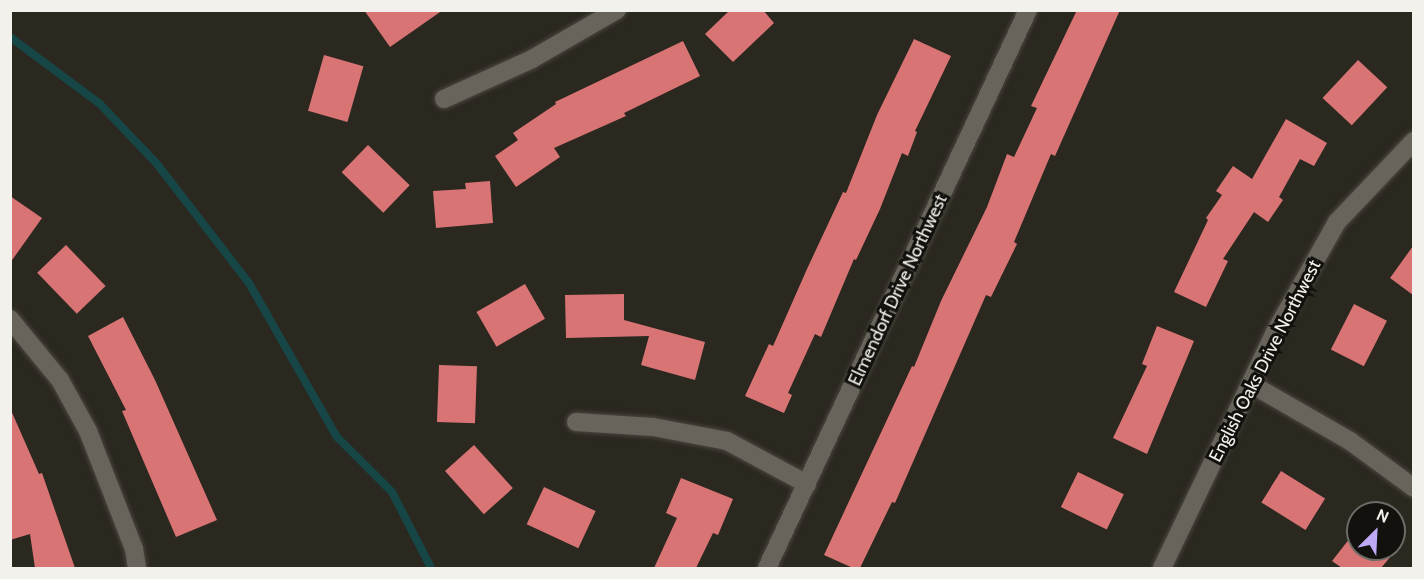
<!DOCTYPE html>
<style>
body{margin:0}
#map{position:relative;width:1424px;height:579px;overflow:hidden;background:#2b2820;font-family:Cabin,sans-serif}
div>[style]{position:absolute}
.stream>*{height:8px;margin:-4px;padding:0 4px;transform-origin:4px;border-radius:4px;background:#174647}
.building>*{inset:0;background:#d97475;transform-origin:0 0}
.roads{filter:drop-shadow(0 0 2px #4a473f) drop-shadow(0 0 2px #4a473f)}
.street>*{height:18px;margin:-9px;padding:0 9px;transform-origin:9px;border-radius:9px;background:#68645b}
span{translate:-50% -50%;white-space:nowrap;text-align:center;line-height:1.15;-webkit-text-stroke:6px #12110d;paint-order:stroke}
.street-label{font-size:18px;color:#f3f1ec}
.frame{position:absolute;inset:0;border:12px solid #f3f1ec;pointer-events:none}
.north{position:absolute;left:1346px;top:501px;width:60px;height:60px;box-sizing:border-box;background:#12110d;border:2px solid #6c6b66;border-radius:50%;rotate:24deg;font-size:16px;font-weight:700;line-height:24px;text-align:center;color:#f3f1ec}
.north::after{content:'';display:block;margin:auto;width:21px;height:27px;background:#bda9f5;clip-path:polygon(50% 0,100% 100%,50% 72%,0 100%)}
</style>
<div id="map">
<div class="stream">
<i style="left:10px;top:37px;width:111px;rotate:36.6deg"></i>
<i style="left:99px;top:103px;width:84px;rotate:46.4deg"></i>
<i style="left:157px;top:164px;width:150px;rotate:52.3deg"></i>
<i style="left:249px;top:283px;width:177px;rotate:60.3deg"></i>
<i style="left:337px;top:437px;width:78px;rotate:45deg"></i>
<i style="left:392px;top:492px;width:85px;rotate:62.8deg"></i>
</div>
<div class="building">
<i style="clip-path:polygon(364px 10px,443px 10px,390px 47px)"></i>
<i style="clip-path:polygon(730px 10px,763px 10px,774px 23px,733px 62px,705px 34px)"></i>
<i style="clip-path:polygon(1077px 10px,1120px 10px,1055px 156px,1051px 154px,1014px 242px,1017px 244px,991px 297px,986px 295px,895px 503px,892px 502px,860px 568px,853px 568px,824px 555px,912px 366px,914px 367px,941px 301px,987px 207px,1007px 154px,1014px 157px,1037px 108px,1031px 106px)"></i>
<i style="clip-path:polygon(914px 39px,951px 56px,915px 131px,917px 132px,908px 156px,902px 153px,880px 209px,856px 260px,854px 259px,821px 337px,815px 334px,788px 393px,792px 395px,784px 413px,745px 396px,769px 344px,773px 346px,807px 269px,843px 192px,846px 193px,877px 115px)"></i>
<i style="clip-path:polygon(683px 41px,700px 76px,624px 113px,626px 116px,554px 148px,560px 157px,516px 187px,495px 156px,518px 140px,513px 133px,556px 104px,555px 102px)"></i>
<i style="left:324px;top:55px;width:41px;height:58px;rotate:16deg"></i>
<i style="left:1358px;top:60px;width:40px;height:52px;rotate:43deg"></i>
<i style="clip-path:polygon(1286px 119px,1327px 143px,1314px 166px,1300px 159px,1279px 197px,1283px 200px,1268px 222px,1254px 212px,1223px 259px,1228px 261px,1206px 307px,1174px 292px,1208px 220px,1206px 218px,1222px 195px,1216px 191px,1233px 166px,1252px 179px)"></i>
<i style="left:368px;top:145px;width:58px;height:38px;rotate:44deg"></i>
<i style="clip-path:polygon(490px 181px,493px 223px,436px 228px,433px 191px,466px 189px,465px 183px)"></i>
<i style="clip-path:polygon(10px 196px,42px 218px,10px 263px)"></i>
<i style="left:66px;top:245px;width:57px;height:40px;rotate:46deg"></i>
<i style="clip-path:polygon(1413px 246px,1413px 295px,1390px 278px)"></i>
<i style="left:525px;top:284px;width:40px;height:56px;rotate:60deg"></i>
<i style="clip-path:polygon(624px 294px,624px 320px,705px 342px,695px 380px,641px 365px,649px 336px,566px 338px,565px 295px)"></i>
<i style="left:1354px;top:304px;width:37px;height:51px;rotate:27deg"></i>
<i style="clip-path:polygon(123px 317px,155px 380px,217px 520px,176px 537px,122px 411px,126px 410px,88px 336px)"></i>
<i style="clip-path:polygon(1157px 326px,1194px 341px,1147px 454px,1113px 438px,1147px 366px,1142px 364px)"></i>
<i style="left:439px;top:365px;width:38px;height:57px;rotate:2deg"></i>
<i style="clip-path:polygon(10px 408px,39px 474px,42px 473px,75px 568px,35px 568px,30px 534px,10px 540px)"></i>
<i style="left:474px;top:445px;width:58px;height:39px;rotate:48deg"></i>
<i style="left:1281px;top:471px;width:52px;height:37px;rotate:32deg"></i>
<i style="left:1078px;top:472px;width:51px;height:39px;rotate:26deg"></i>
<i style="clip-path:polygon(681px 478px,733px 499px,718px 535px,713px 533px,696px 568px,654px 568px,677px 518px,666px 513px)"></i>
<i style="left:544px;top:487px;width:57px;height:41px;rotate:25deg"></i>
<i style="clip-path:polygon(1350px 538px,1358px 544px,1358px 549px,1397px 549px,1381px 568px,1342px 568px,1332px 561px)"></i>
</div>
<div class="roads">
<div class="street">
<i style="left:444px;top:99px;width:97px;rotate:-24.4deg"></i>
<i style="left:532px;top:59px;width:98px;rotate:-30deg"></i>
<i style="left:10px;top:319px;width:79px;rotate:50.7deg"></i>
<i style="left:60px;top:380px;width:58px;rotate:61.2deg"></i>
<i style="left:88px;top:431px;width:127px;rotate:68.7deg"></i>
<i style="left:134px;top:549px;width:19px;rotate:81deg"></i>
<i style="left:1251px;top:384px;width:114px;rotate:29.9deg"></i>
<i style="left:1350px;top:441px;width:79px;rotate:36.3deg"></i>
<i style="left:576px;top:422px;width:77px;rotate:3.7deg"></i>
<i style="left:653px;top:427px;width:75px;rotate:10.7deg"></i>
<i style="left:727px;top:441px;width:91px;rotate:28.3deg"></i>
<i style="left:767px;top:568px;width:616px;rotate:-64.93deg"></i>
<i style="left:1162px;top:568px;width:262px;rotate:-64.4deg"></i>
<i style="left:1275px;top:332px;width:126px;rotate:-60.6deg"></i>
<i style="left:1337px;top:222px;width:112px;rotate:-46.5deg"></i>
</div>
</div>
<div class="street-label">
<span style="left:898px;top:290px;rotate:-65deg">Elmendorf Drive Northwest</span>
<span style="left:1265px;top:361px;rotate:-63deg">English Oaks Drive Northwest</span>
</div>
<div class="frame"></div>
<div class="north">N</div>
</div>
